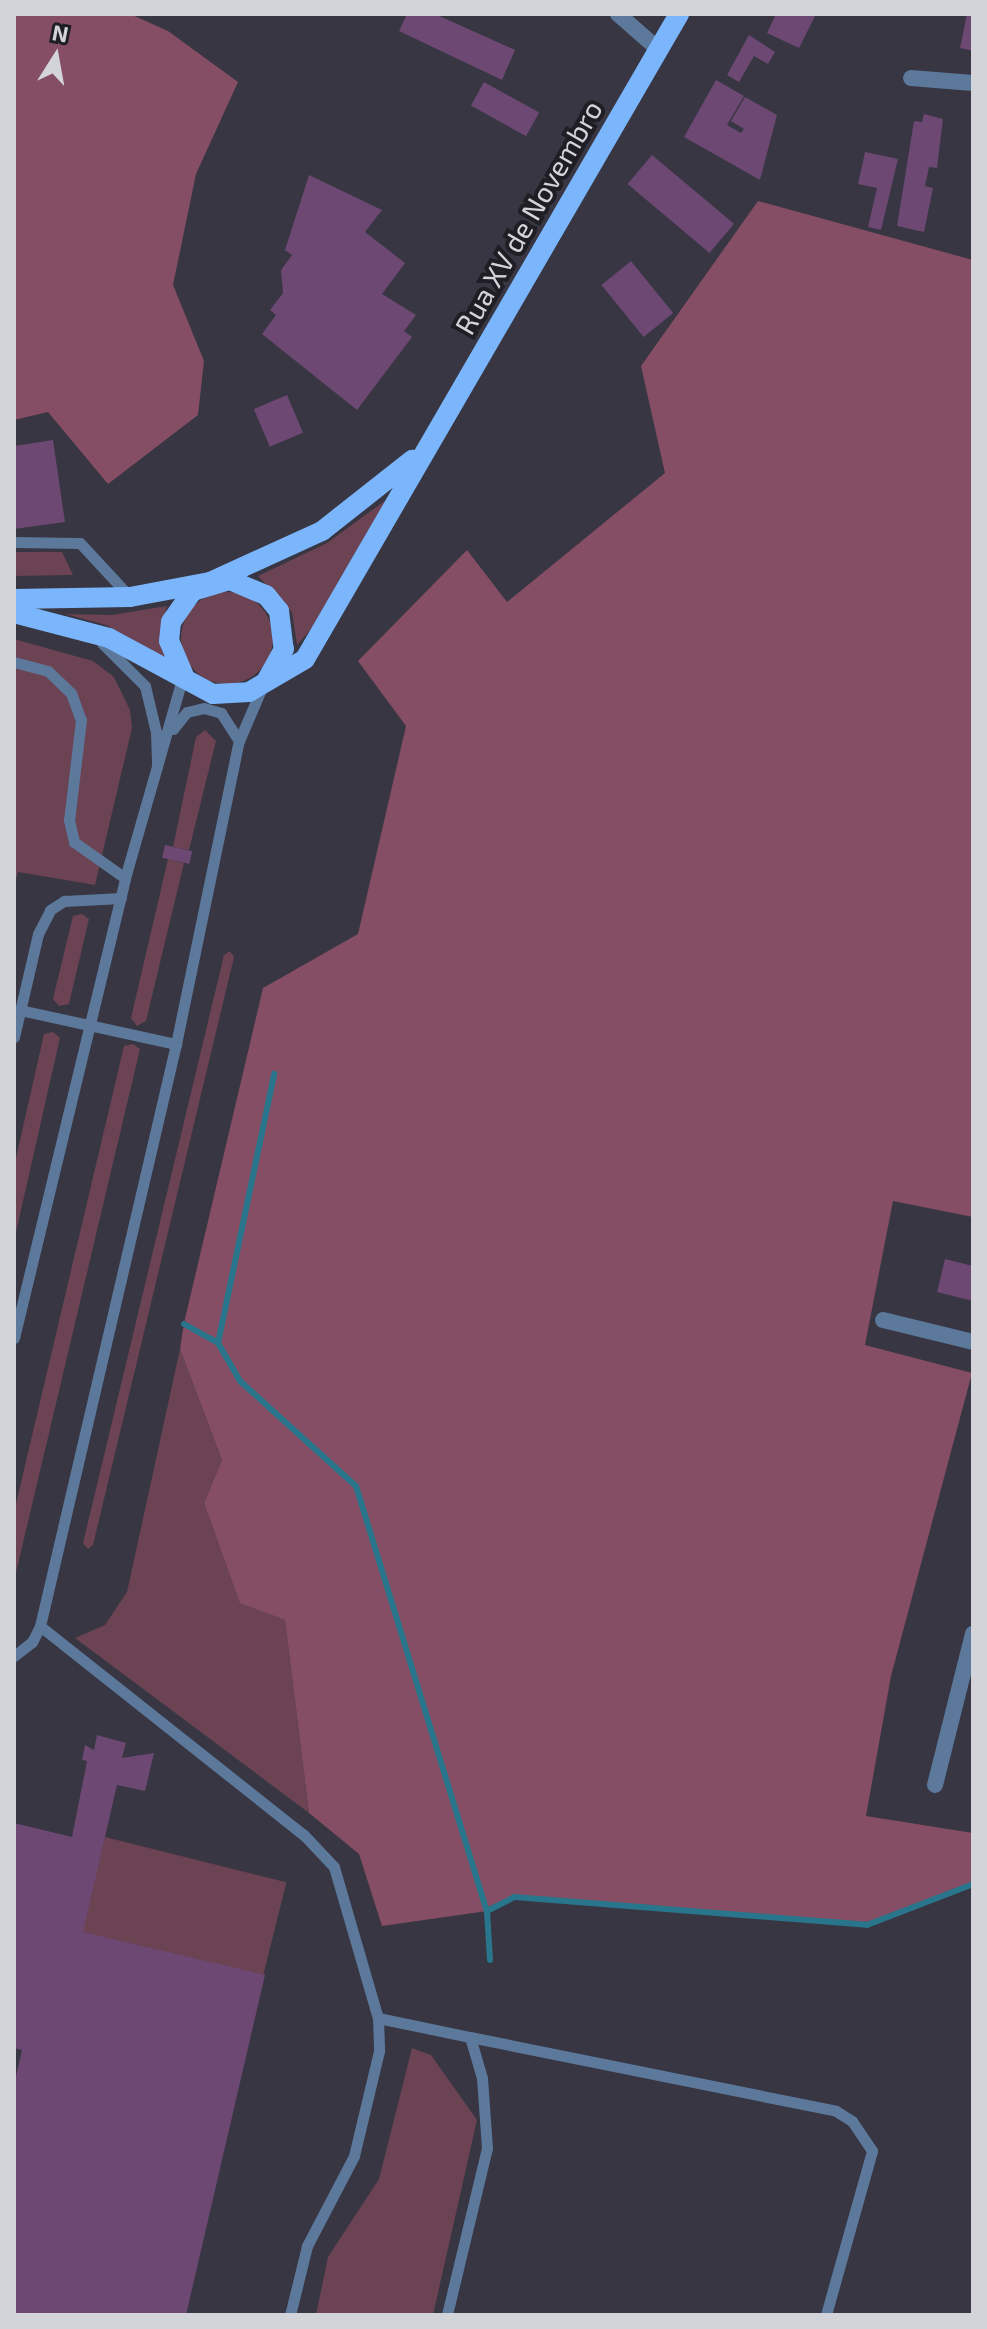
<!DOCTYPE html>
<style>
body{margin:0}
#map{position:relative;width:987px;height:2329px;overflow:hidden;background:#373642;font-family:"Exo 2",sans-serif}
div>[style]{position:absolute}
.green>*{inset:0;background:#6b4353;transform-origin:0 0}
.round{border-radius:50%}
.forest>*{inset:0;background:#854e64}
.stream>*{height:6px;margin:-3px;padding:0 3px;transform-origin:3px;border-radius:3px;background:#29758b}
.building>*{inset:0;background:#6c4873;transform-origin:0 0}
.service>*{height:11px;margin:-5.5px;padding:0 5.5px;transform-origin:5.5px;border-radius:5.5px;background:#5c789b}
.minor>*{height:16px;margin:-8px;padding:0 8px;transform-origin:8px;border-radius:8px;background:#5c789b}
.primary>*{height:20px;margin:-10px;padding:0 10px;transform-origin:10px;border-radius:10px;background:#7bb6fd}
span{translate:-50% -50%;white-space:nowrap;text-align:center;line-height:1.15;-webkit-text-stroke:8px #1f1e24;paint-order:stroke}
.street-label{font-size:28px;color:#d3d3da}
.frame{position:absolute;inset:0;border:16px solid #d3d3da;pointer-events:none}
.north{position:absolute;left:16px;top:16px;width:80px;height:80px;-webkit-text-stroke:6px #1f1e24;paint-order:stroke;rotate:11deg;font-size:22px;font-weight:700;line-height:32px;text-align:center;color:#d3d3da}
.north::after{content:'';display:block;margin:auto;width:28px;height:36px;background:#d3d3da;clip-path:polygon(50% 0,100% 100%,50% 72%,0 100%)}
</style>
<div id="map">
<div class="green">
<i style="clip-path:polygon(386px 500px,311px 629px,297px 645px,292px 612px,258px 576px,327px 543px)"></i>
<i style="clip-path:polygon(14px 552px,62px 552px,73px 575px,14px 576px)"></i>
<i class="round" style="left:181px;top:592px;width:92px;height:92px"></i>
<i style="clip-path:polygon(167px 606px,159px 639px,166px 658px,106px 625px,65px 614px,112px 615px)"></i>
<i style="clip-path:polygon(14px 639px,93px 661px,114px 677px,130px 710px,132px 728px,95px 885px,18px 872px,14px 887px)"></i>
<i style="clip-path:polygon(205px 730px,216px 741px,189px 850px,173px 847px,196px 737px)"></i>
<i style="clip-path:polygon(168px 859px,184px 863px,146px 1021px,137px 1026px,131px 1018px)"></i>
<i style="clip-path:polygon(82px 914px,89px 919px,69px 1004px,59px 1006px,53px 999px,73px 916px)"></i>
<i style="clip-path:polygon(230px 951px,234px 957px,93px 1545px,88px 1549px,83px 1543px,224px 955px)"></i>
<i style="clip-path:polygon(53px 1032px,60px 1038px,14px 1241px,14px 1167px,44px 1034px)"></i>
<i style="clip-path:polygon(133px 1044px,140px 1049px,14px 1581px,14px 1512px,124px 1046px)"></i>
<i style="clip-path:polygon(180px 1349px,222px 1460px,204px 1503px,240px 1602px,285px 1620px,309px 1813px,75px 1638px,105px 1625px,127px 1592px)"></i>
<i style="left:105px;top:1837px;width:187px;height:98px;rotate:14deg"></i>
<i style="clip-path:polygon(412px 2048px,431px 2055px,477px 2120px,433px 2315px,316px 2315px,328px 2257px,379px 2179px)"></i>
</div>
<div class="forest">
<i style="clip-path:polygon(14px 14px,130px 14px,168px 31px,238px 82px,196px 174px,173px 285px,204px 361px,198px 415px,108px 484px,48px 412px,14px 420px)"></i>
<i style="clip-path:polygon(758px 201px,973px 260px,973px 1217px,893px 1201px,865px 1345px,972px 1373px,891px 1676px,866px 1816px,973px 1833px,973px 1884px,867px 1925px,514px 1897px,487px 1911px,382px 1926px,359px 1854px,309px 1813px,285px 1620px,240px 1603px,204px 1503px,222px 1460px,180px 1349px,184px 1323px,263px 988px,358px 934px,406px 726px,358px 661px,467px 550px,507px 602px,665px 473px,641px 366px)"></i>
</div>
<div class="stream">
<i style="left:184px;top:1324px;width:39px;rotate:29deg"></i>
<i style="left:218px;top:1343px;width:44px;rotate:59.9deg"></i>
<i style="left:240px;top:1381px;width:156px;rotate:42.2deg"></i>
<i style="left:356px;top:1486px;width:445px;rotate:72.9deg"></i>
<i style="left:487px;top:1911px;width:49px;rotate:86.5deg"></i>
<i style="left:218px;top:1343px;width:275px;rotate:-78.2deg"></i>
<i style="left:487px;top:1911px;width:30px;rotate:-27deg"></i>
<i style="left:514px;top:1897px;width:354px;rotate:4.5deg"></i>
<i style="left:867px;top:1925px;width:114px;rotate:-21.1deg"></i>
</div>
<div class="building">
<i style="clip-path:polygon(407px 14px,435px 14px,515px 50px,502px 80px,399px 31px)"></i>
<i style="clip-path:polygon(776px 14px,816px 14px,799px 48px,767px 33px)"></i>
<i style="clip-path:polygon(967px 14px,973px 14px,973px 51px,960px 48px)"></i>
<i style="clip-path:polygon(749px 35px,775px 52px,768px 64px,754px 56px,739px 82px,727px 75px)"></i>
<i style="clip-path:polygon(716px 80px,744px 96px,727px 125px,741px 133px,744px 129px,731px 121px,745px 97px,777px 115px,760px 180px,684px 137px)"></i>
<i style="left:484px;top:82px;width:63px;height:27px;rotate:29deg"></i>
<i style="clip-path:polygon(924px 114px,943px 119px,937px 168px,929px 167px,925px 186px,933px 188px,924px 232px,897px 226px,914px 121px,922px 122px)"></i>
<i style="clip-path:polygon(865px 152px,898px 159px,881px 230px,868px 227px,877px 188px,858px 184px)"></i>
<i style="left:652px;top:155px;width:107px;height:38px;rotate:40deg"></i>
<i style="clip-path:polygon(309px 175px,382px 210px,365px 232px,405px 263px,382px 294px,416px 315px,404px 331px,412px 337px,357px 410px,262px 334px,276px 315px,270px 310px,283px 293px,281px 270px,292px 255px,285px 250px)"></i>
<i style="left:631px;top:261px;width:67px;height:38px;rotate:51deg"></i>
<i style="left:287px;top:395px;width:41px;height:36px;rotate:67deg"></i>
<i style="clip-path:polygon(53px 440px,65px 522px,14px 529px,14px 446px)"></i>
<i style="left:165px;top:845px;width:28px;height:13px;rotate:13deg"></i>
<i style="clip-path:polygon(945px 1259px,973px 1266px,973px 1301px,937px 1292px)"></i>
<i style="clip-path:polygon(97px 1735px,126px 1743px,122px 1758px,154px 1753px,145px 1791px,117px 1785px,83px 1932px,265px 1975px,186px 2315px,14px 2315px,14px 2085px,22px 2050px,14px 2048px,14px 1823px,72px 1837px,87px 1761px,82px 1760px,85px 1745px,94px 1750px)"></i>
</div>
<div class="service">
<i style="left:14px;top:542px;width:66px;rotate:0.9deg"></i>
<i style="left:80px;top:543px;width:74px;rotate:47.2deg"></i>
<i style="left:102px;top:643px;width:61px;rotate:45deg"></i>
<i style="left:145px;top:686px;width:47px;rotate:76.6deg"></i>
<i style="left:156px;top:732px;width:34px;rotate:88deg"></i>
<i style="left:14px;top:662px;width:35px;rotate:15deg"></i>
<i style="left:48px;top:671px;width:32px;rotate:44deg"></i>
<i style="left:71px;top:693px;width:29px;rotate:70deg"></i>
<i style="left:81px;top:720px;width:101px;rotate:96.8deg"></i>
<i style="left:69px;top:820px;width:23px;rotate:77deg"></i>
<i style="left:74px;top:842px;width:62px;rotate:35.2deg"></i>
<i style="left:173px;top:729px;width:22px;rotate:-51deg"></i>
<i style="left:187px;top:712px;width:17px;rotate:-13deg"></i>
<i style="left:204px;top:708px;width:18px;rotate:16deg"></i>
<i style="left:221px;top:713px;width:33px;rotate:57deg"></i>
<i style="left:20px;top:1010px;width:160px;rotate:12.3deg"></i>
<i style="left:14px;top:1037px;width:106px;rotate:-76.9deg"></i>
<i style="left:38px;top:934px;width:27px;rotate:-63deg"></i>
<i style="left:50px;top:910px;width:17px;rotate:-33deg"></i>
<i style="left:64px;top:901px;width:57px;rotate:-3deg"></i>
<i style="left:14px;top:1338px;width:473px;rotate:-76.4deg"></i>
<i style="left:125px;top:878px;width:210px;rotate:-74deg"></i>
<i style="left:40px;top:1626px;width:337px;rotate:38.4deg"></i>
<i style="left:304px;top:1835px;width:44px;rotate:46.8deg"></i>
<i style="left:334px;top:1867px;width:157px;rotate:73.8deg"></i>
<i style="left:378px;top:2018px;width:33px;rotate:88deg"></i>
<i style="left:379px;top:2051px;width:108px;rotate:103.4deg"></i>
<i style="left:354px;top:2156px;width:102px;rotate:117.6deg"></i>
<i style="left:307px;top:2246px;width:71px;rotate:103.8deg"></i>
<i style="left:14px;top:1656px;width:23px;rotate:-38deg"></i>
<i style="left:32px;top:1642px;width:18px;rotate:-63deg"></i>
<i style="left:40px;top:1626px;width:598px;rotate:-76.85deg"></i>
<i style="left:176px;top:1044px;width:309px;rotate:-78.3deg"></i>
<i style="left:239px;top:741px;width:59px;rotate:-66.9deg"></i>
<i style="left:378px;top:2018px;width:94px;rotate:11.7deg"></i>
<i style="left:470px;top:2037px;width:43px;rotate:73.7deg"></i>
<i style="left:482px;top:2078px;width:70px;rotate:85.9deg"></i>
<i style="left:487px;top:2148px;width:172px;rotate:103.5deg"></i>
<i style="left:470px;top:2037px;width:373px;rotate:11.4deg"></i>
<i style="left:836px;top:2111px;width:19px;rotate:32deg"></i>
<i style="left:852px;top:2121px;width:36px;rotate:56deg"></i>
<i style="left:872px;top:2151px;width:170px;rotate:105.7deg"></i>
</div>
<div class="minor">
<i style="left:618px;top:14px;width:53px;rotate:41.2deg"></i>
<i style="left:911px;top:78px;width:62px;rotate:4.6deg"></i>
<i style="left:883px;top:1320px;width:93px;rotate:13.7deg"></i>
<i style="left:935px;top:1785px;width:156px;rotate:-75.9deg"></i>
</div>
<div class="primary">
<i style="left:14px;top:599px;width:116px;rotate:-1deg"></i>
<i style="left:130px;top:597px;width:81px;rotate:-10.6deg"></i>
<i style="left:210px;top:582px;width:123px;rotate:-24.5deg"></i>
<i style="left:322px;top:531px;width:115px;rotate:-38.3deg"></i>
<i style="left:14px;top:613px;width:98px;rotate:14.7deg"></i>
<i style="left:109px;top:638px;width:118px;rotate:28.3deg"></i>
<i style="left:213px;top:694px;width:36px;rotate:-3deg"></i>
<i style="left:249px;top:692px;width:65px;rotate:-30.5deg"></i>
<i style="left:305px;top:659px;width:746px;rotate:-59.89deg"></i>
<i style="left:184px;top:676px;width:38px;rotate:-113deg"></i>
<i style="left:169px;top:641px;width:19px;rotate:-84deg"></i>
<i style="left:171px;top:622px;width:38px;rotate:-55deg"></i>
<i style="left:193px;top:591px;width:39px;rotate:-17deg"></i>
<i style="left:230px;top:580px;width:39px;rotate:23deg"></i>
<i style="left:266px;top:595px;width:21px;rotate:51deg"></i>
<i style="left:279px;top:611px;width:38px;rotate:83deg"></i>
<i style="left:284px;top:649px;width:35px;rotate:119deg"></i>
</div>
<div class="street-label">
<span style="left:528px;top:217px;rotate:-60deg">Rua XV de Novembro</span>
</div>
<div class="frame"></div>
<div class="north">N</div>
</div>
